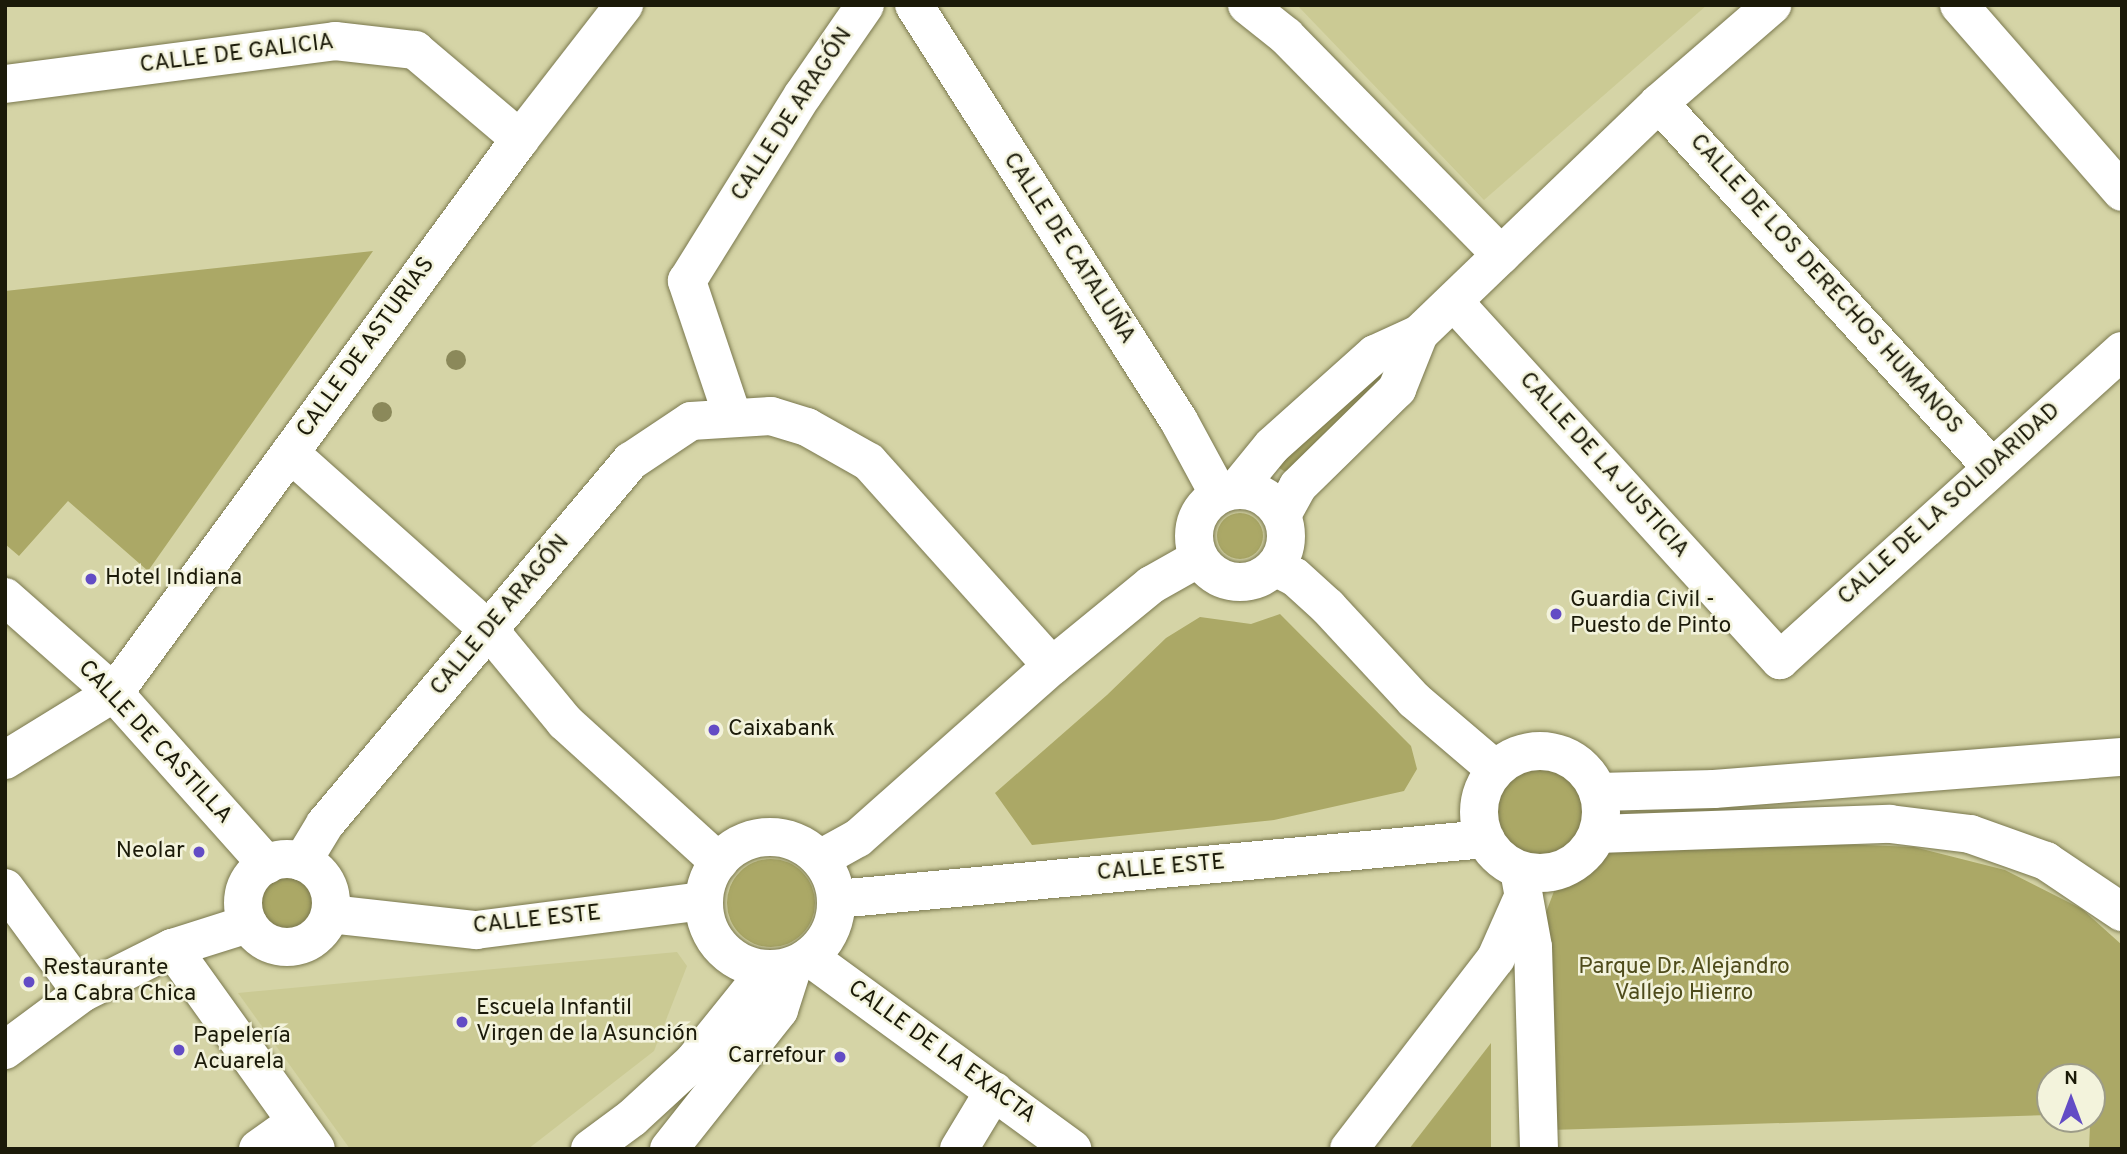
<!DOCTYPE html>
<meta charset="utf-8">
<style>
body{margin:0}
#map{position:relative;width:2127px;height:1154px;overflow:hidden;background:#d5d4a6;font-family:Overpass,sans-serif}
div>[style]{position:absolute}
.built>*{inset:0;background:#cbca94}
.green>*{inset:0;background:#aba866}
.round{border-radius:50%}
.roads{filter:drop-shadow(0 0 2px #7a784e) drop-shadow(0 0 2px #7a784e)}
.minor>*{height:38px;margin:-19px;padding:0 19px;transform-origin:19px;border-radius:19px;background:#fff}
.minor>.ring{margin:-19px;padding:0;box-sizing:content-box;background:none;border:38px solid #fff;border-radius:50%}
.major>*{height:38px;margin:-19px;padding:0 19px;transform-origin:19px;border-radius:19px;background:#fff}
.major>.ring{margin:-19px;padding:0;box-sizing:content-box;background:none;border:38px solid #fff;border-radius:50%}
.trees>*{width:20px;height:20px;margin:-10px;border-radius:50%;background:#8b895a}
.dots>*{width:19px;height:19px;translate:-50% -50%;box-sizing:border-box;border:4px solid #f3f3dc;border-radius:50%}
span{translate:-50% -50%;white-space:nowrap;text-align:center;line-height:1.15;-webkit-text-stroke:5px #f3f3dc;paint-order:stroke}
.street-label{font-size:23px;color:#1b1a09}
.poi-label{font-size:23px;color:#1b1a09}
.left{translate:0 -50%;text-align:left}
.right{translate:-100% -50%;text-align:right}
.park-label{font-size:23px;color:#4e4b1b}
.frame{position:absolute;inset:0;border:7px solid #1b1a09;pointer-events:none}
.north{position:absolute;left:2036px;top:1063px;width:70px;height:70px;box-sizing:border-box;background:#f3f3dc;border:2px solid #9d9c88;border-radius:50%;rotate:0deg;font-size:19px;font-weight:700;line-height:28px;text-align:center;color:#1b1a09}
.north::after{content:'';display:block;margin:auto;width:24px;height:32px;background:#634cc5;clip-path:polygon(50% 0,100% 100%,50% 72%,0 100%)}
</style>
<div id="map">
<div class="built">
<i style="clip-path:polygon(1297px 5px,1707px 5px,1484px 200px)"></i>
<i style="clip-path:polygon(677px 952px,687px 966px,654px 1051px,528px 1149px,350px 1149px,238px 993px)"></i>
</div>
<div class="green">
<i style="clip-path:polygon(373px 251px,148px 571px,68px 501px,19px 556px,5px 544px,5px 291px)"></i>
<i style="clip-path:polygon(1403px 351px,1383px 386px,1292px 476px,1271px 463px)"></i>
<i class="round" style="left:1217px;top:513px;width:46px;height:46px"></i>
<i style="clip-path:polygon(1280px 614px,1411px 746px,1417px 769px,1404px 791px,1274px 820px,1032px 845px,995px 793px,1107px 695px,1166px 638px,1200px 617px,1251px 624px)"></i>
<i class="round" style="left:1490px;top:761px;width:100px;height:100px"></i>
<i style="clip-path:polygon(1598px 834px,1914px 847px,2005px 870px,2082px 909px,2122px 945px,2122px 1149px,2089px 1149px,2092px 1077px,2050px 1077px,2050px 1115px,1550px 1130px,1533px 947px,1562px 870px)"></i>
<i class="round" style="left:727px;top:859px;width:88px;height:88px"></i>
<i class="round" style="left:256px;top:871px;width:64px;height:64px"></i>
<i style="clip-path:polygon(1491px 1043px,1491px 1149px,1409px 1149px)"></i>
</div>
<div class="roads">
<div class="minor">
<i style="left:1247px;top:5px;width:50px;rotate:38.5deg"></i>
<i style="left:1286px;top:36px;width:307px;rotate:45.5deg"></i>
<i style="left:1959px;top:5px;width:248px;rotate:48.9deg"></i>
<i style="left:5px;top:84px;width:333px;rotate:-7.4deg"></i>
<i style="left:335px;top:41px;width:81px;rotate:6.4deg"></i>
<i style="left:415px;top:50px;width:138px;rotate:40.3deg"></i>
<i style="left:1659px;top:103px;width:492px;rotate:47.6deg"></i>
<i style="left:1455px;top:303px;width:483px;rotate:47.7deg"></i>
<i style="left:1780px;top:660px;width:461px;rotate:-42.1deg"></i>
<i style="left:733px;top:418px;width:145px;rotate:-108.6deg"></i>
<i style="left:687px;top:281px;width:219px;rotate:-58.1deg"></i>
<i style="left:803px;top:95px;width:109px;rotate:-55.4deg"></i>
<i style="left:290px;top:453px;width:268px;rotate:41.7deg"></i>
<i style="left:490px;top:631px;width:118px;rotate:50.5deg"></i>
<i style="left:565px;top:722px;width:208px;rotate:42.3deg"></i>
<i style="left:1236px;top:490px;width:57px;rotate:-50.7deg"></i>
<i style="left:1272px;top:446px;width:138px;rotate:-41.8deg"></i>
<i style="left:1375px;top:354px;width:48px;rotate:-24.4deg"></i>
<i style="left:1419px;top:334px;width:333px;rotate:-43.9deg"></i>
<i style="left:1659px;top:103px;width:150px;rotate:-40.9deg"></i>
<i style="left:1282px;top:515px;width:33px;rotate:-61deg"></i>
<i style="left:1298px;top:486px;width:139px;rotate:-44.4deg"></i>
<i style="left:1397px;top:389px;width:59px;rotate:-68.2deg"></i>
<i style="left:5px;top:597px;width:145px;rotate:41.4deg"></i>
<i style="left:114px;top:693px;width:230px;rotate:48.3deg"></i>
<i style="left:5px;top:760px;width:128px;rotate:-31.6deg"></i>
<i style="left:114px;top:693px;width:687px;rotate:-53.76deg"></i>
<i style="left:520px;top:139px;width:170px;rotate:-52.2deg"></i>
<i class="ring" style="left:704px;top:837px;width:94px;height:94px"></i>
<i style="left:820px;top:859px;width:43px;rotate:-28.9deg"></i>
<i style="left:858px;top:838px;width:259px;rotate:-41.6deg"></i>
<i style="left:1052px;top:666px;width:128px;rotate:-39.3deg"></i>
<i style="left:1151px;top:585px;width:55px;rotate:-29.4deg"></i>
<i class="ring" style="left:243px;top:859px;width:50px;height:50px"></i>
<i style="left:302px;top:862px;width:44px;rotate:-58.8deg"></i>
<i style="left:325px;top:824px;width:475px;rotate:-49.9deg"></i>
<i style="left:631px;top:461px;width:72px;rotate:-33.7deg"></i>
<i style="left:691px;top:421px;width:80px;rotate:-3.6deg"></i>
<i style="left:771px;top:416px;width:38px;rotate:17deg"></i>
<i style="left:807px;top:427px;width:71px;rotate:29.4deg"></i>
<i style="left:869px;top:462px;width:274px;rotate:48.1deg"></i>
<i style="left:5px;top:888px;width:130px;rotate:53.7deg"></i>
<i style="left:837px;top:899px;width:651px;rotate:-5.29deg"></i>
<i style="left:330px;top:914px;width:147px;rotate:6.3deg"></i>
<i style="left:476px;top:930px;width:228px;rotate:-7.3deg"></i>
<i style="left:172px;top:948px;width:247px;rotate:54.4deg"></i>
<i style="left:809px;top:957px;width:326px;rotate:36.1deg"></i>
<i style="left:5px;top:1050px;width:96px;rotate:-36.5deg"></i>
<i style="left:82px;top:993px;width:101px;rotate:-26.6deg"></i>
<i style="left:172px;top:948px;width:80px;rotate:-17.5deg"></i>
<i style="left:258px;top:1149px;width:47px;rotate:-35.4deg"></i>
<i style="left:590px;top:1149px;width:52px;rotate:-36.4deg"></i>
<i style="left:632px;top:1118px;width:83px;rotate:-42.6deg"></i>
<i style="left:693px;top:1062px;width:118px;rotate:-51.2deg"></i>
<i style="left:669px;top:1149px;width:177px;rotate:-51.6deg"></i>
<i style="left:779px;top:1010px;width:46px;rotate:-72.3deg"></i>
<i style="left:959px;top:1149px;width:68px;rotate:-58.9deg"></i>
<i style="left:1349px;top:1149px;width:241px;rotate:-52.4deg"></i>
<i style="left:1496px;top:958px;width:67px;rotate:-66.1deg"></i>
</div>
<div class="major">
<i style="left:914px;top:5px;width:493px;rotate:57.5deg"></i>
<i style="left:1179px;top:421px;width:84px;rotate:61.6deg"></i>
<i class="ring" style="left:1194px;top:490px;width:54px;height:54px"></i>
<i style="left:1275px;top:567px;width:22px;rotate:27deg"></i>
<i style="left:1295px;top:577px;width:45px;rotate:42.3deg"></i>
<i style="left:1328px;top:607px;width:127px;rotate:47.2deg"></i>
<i style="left:1414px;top:700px;width:106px;rotate:40.4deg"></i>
<i class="ring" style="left:1479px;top:751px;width:84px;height:84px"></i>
<i style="left:1598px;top:792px;width:116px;rotate:-1.5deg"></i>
<i style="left:1714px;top:789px;width:409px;rotate:-4.5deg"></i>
<i style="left:1598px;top:834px;width:292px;rotate:-2deg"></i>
<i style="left:1890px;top:824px;width:81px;rotate:7.1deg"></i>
<i style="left:1970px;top:834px;width:81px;rotate:19.6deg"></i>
<i style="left:2046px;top:861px;width:92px;rotate:33.9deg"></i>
<i style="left:1519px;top:870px;width:78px;rotate:79.7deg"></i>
<i style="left:1533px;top:947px;width:202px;rotate:88.3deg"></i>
</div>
</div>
<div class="trees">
<i style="left:456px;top:360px"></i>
<i style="left:382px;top:412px"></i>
</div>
<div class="dots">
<i style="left:91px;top:579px;background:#634cc5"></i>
<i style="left:1556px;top:614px;background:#634cc5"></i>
<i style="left:714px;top:730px;background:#634cc5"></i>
<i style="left:199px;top:852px;background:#634cc5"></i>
<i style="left:29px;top:982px;background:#634cc5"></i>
<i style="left:462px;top:1022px;background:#634cc5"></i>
<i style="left:179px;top:1050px;background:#634cc5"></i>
<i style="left:840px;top:1057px;background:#634cc5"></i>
</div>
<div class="street-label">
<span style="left:237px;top:55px;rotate:-7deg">CALLE DE GALICIA</span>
<span style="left:793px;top:115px;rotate:-57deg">CALLE DE ARAGÓN</span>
<span style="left:1068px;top:249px;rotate:57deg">CALLE DE CATALUÑA</span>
<span style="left:1825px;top:285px;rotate:48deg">CALLE DE LOS DERECHOS HUMANOS</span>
<span style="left:367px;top:348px;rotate:-54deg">CALLE DE ASTURIAS</span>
<span style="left:1603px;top:466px;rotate:48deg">CALLE DE LA JUSTICIA</span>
<span style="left:1950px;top:505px;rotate:-42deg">CALLE DE LA SOLIDARIDAD</span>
<span style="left:501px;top:616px;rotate:-50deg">CALLE DE ARAGÓN</span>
<span style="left:154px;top:743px;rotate:47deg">CALLE DE CASTILLA</span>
<span style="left:1161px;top:869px;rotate:-5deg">CALLE ESTE</span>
<span style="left:537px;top:921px;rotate:-6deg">CALLE ESTE</span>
<span style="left:941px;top:1053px;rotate:36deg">CALLE DE LA EXACTA</span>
</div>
<div class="poi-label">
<span class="left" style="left:105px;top:579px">Hotel Indiana</span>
<span class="left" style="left:1570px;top:614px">Guardia Civil -<br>Puesto de Pinto</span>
<span class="left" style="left:728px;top:730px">Caixabank</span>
<span class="right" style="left:185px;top:852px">Neolar</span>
<span class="left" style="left:43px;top:982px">Restaurante<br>La Cabra Chica</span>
<span class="left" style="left:476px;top:1022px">Escuela Infantil<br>Virgen de la Asunción</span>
<span class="left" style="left:193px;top:1050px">Papelería<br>Acuarela</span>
<span class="right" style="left:826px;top:1057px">Carrefour</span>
</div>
<div class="park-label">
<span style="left:1684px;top:981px">Parque Dr. Alejandro<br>Vallejo Hierro</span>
</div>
<div class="frame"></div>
<div class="north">N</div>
</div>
